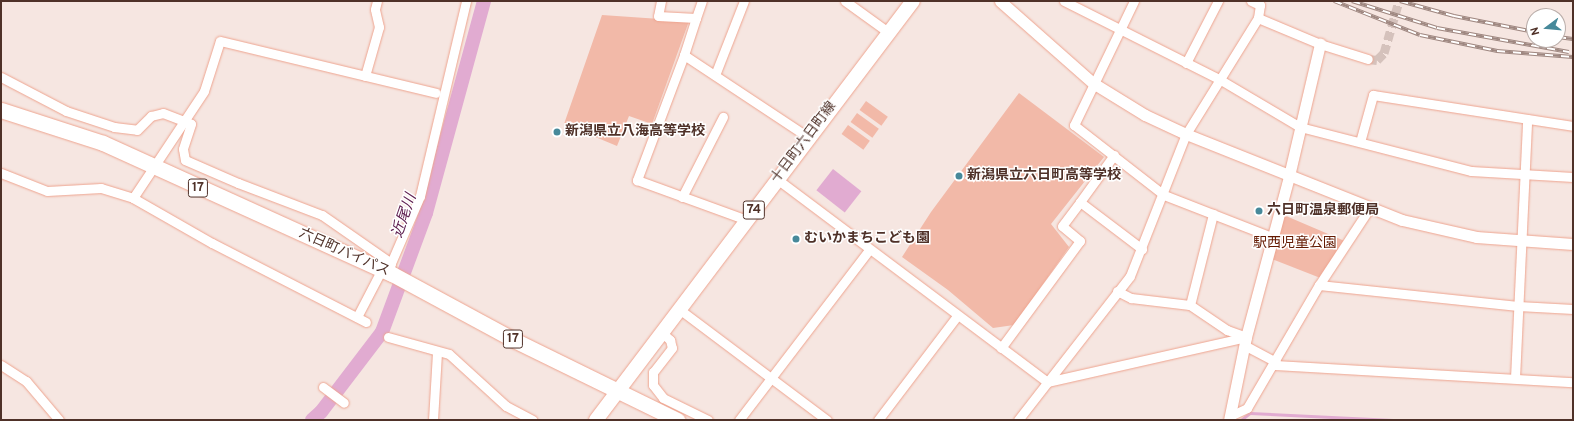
<!DOCTYPE html>
<meta charset="utf-8">
<style>
body{margin:0}
#map{position:relative;width:1574px;height:421px;overflow:hidden;background:#f6e6e1;font-family:Overpass,"Noto Sans JP",sans-serif}
div>[style]{position:absolute}
.green>*{inset:0;background:#f2b9a8;transform-origin:0 0}
.water>*{inset:0;background:#e1abd1;transform-origin:0 0}
.stream>*{height:2.5px;margin:-1.25px;padding:0 1.25px;transform-origin:1.25px;border-radius:1.25px;background:#e1abd1}
.river>*{height:14px;margin:-7px;padding:0 7px;transform-origin:7px;border-radius:7px;background:#e1abd1}
.minor-tunnel>*{height:9px;margin-top:-4.5px;transform-origin:0;background:repeating-linear-gradient(90deg,#d5c2bc 0 9px,transparent 0 13.5px)}
.roads{filter:drop-shadow(0 0 1px #eea48f) drop-shadow(0 0 1px #eea48f)}
.minor>*{height:9px;margin:-4.5px;padding:0 4.5px;transform-origin:4.5px;border-radius:4.5px;background:#fff}
.tertiary>*{height:11px;margin:-5.5px;padding:0 5.5px;transform-origin:5.5px;border-radius:5.5px;background:#fff}
.primary>*{height:14px;margin:-7px;padding:0 7px;transform-origin:7px;border-radius:7px;background:#fff}
.trunk>*{height:15px;margin:-7.5px;padding:0 7.5px;transform-origin:7.5px;border-radius:7.5px;background:#fff}
.rail>*{height:4px;margin-top:-2px;transform-origin:0;background:repeating-linear-gradient(90deg,#fff 0 8px,#9e8780 0 16px);box-sizing:border-box;border-block:1px solid #9e8780}
.dots>*{width:11px;height:11px;translate:-50% -50%;box-sizing:border-box;border:2px solid #fff;border-radius:50%}
span{translate:-50% -50%;white-space:nowrap;text-align:center;line-height:1.15;-webkit-text-stroke:3px #fff;paint-order:stroke}
.shield-label span{padding:1px 3px;background:#fff;border:1px solid;border-radius:3px;-webkit-text-stroke-width:0}
.shield-label{font-size:13px;color:#4f3128;font-weight:700}
.poi-label{font-size:14px;color:#4f3128;font-weight:700}
.left{translate:0 -50%;text-align:left}
.street-label{font-size:14px;color:#4f3128}
.park-label{font-size:14px;color:#641a02}
.water-label{font-size:15px;color:#602152;font-style:italic}
.frame{position:absolute;inset:0;border:2px solid #4f3128;pointer-events:none}
.north{position:absolute;left:1526px;top:8px;width:40px;height:40px;box-sizing:border-box;background:#fff;border:1px solid #b9ada9;border-radius:50%;rotate:254deg;font-size:11px;font-weight:700;line-height:16px;text-align:center;color:#4f3128}
.north::after{content:'';display:block;margin:auto;width:14px;height:18px;background:#47899a;clip-path:polygon(50% 0,100% 100%,50% 72%,0 100%)}
</style>
<div id="map">
<div class="green">
<i style="clip-path:polygon(602px 15px,689px 21px,652px 124px,629px 116px,617px 146px,564px 124px)"></i>
<i style="clip-path:polygon(1019px 93px,1104px 157px,1051px 224px,1069px 247px,1014px 325px,993px 328px,948px 290px,902px 257px,931px 212px)"></i>
<i style="left:866px;top:101px;width:27px;height:11px;rotate:36deg"></i>
<i style="left:857px;top:113px;width:27px;height:11px;rotate:36deg"></i>
<i style="left:848px;top:125px;width:27px;height:11px;rotate:36deg"></i>
<i style="clip-path:polygon(1279px 213px,1347px 242px,1323px 279px,1267px 257px)"></i>
</div>
<div class="water">
<i style="left:833px;top:169px;width:36px;height:27px;rotate:38deg"></i>
</div>
<div class="stream">
<i style="left:1241px;top:420px;width:11px;rotate:-38deg"></i>
<i style="left:1250px;top:413px;width:143px;rotate:2.8deg"></i>
</div>
<div class="river">
<i style="left:312px;top:420px;width:12px;rotate:-42deg"></i>
<i style="left:321px;top:412px;width:101px;rotate:-52.7deg"></i>
<i style="left:382px;top:332px;width:127px;rotate:-69.7deg"></i>
<i style="left:426px;top:213px;width:220px;rotate:-74.7deg"></i>
</div>
<div class="minor-tunnel">
<i style="left:1368px;top:59px;width:9px;rotate:6deg"></i>
<i style="left:1377px;top:60px;width:10px;rotate:-45deg"></i>
<i style="left:1384px;top:53px;width:54px;rotate:-73.9deg"></i>
</div>
<div class="roads">
<div class="minor">
<i style="left:661px;top:1px;width:15px;rotate:101deg"></i>
<i style="left:658px;top:16px;width:38px;rotate:3deg"></i>
<i style="left:696px;top:18px;width:39px;rotate:108deg"></i>
<i style="left:684px;top:55px;width:134px;rotate:110.6deg"></i>
<i style="left:637px;top:180px;width:117px;rotate:20deg"></i>
<i style="left:845px;top:1px;width:53px;rotate:35.8deg"></i>
<i style="left:1064px;top:1px;width:174px;rotate:26.7deg"></i>
<i style="left:1219px;top:79px;width:94px;rotate:30.7deg"></i>
<i style="left:1300px;top:127px;width:177px;rotate:14.4deg"></i>
<i style="left:1471px;top:171px;width:102px;rotate:3.4deg"></i>
<i style="left:1134px;top:1px;width:138px;rotate:115.8deg"></i>
<i style="left:1074px;top:125px;width:114px;rotate:37.9deg"></i>
<i style="left:1164px;top:195px;width:116px;rotate:21.3deg"></i>
<i style="left:1251px;top:1px;width:10px;rotate:24deg"></i>
<i style="left:1260px;top:5px;width:13px;rotate:99deg"></i>
<i style="left:696px;top:18px;width:18px;rotate:-71deg"></i>
<i style="left:684px;top:55px;width:149px;rotate:33.5deg"></i>
<i style="left:1186px;top:63px;width:70px;rotate:-62.7deg"></i>
<i style="left:715px;top:75px;width:79px;rotate:-68.6deg"></i>
<i style="left:365px;top:76px;width:51px;rotate:-74.1deg"></i>
<i style="left:379px;top:27px;width:18px;rotate:-103deg"></i>
<i style="left:375px;top:9px;width:8px;rotate:-76deg"></i>
<i style="left:1px;top:77px;width:73px;rotate:27.6deg"></i>
<i style="left:66px;top:111px;width:51px;rotate:18.4deg"></i>
<i style="left:114px;top:127px;width:23px;rotate:7deg"></i>
<i style="left:137px;top:130px;width:20px;rotate:-45deg"></i>
<i style="left:151px;top:116px;width:12px;rotate:-14deg"></i>
<i style="left:163px;top:113px;width:30px;rotate:21deg"></i>
<i style="left:191px;top:124px;width:26px;rotate:108deg"></i>
<i style="left:183px;top:149px;width:11px;rotate:80deg"></i>
<i style="left:185px;top:160px;width:58px;rotate:23.5deg"></i>
<i style="left:238px;top:183px;width:90px;rotate:20.9deg"></i>
<i style="left:322px;top:215px;width:84px;rotate:34.8deg"></i>
<i style="left:391px;top:263px;width:9px;rotate:103deg"></i>
<i style="left:1360px;top:142px;width:49px;rotate:-74.5deg"></i>
<i style="left:1373px;top:95px;width:202px;rotate:8.8deg"></i>
<i style="left:1114px;top:155px;width:58px;rotate:125.9deg"></i>
<i style="left:1080px;top:202px;width:78px;rotate:37.2deg"></i>
<i style="left:1px;top:173px;width:49px;rotate:21.4deg"></i>
<i style="left:47px;top:191px;width:54px;rotate:-3.2deg"></i>
<i style="left:101px;top:188px;width:34px;rotate:17deg"></i>
<i style="left:133px;top:198px;width:91px;rotate:29.7deg"></i>
<i style="left:212px;top:243px;width:173px;rotate:27.2deg"></i>
<i style="left:777px;top:179px;width:338px;rotate:36.9deg"></i>
<i style="left:1047px;top:382px;width:204px;rotate:-12.7deg"></i>
<i style="left:682px;top:197px;width:90px;rotate:-62.9deg"></i>
<i style="left:133px;top:198px;width:128px;rotate:-56.4deg"></i>
<i style="left:204px;top:91px;width:52px;rotate:-72.3deg"></i>
<i style="left:220px;top:41px;width:222px;rotate:13.5deg"></i>
<i style="left:391px;top:263px;width:73px;rotate:-66.6deg"></i>
<i style="left:420px;top:196px;width:200px;rotate:-76.7deg"></i>
<i style="left:1319px;top:285px;width:200px;rotate:6deg"></i>
<i style="left:1518px;top:306px;width:55px;rotate:3.1deg"></i>
<i style="left:1117px;top:291px;width:16px;rotate:27deg"></i>
<i style="left:1131px;top:298px;width:59px;rotate:6.8deg"></i>
<i style="left:1190px;top:305px;width:45px;rotate:34deg"></i>
<i style="left:1227px;top:330px;width:20px;rotate:20deg"></i>
<i style="left:1190px;top:305px;width:94px;rotate:-75.8deg"></i>
<i style="left:679px;top:309px;width:185px;rotate:36.9deg"></i>
<i style="left:357px;top:317px;width:54px;rotate:-62.5deg"></i>
<i style="left:662px;top:333px;width:11px;rotate:41deg"></i>
<i style="left:670px;top:340px;width:8px;rotate:76deg"></i>
<i style="left:672px;top:348px;width:31px;rotate:128deg"></i>
<i style="left:653px;top:372px;width:13px;rotate:90deg"></i>
<i style="left:653px;top:385px;width:16px;rotate:52deg"></i>
<i style="left:663px;top:398px;width:50px;rotate:26.1deg"></i>
<i style="left:388px;top:337px;width:63px;rotate:15.6deg"></i>
<i style="left:449px;top:354px;width:77px;rotate:42.4deg"></i>
<i style="left:506px;top:406px;width:30px;rotate:28deg"></i>
<i style="left:1244px;top:345px;width:36px;rotate:28deg"></i>
<i style="left:1001px;top:348px;width:133px;rotate:-53.6deg"></i>
<i style="left:1080px;top:241px;width:23px;rotate:-140deg"></i>
<i style="left:1062px;top:226px;width:30px;rotate:-53deg"></i>
<i style="left:1px;top:365px;width:30px;rotate:33deg"></i>
<i style="left:26px;top:381px;width:51px;rotate:49.8deg"></i>
<i style="left:1275px;top:365px;width:298px;rotate:3.3deg"></i>
<i style="left:1515px;top:378px;width:259px;rotate:-87.3deg"></i>
<i style="left:323px;top:387px;width:26px;rotate:37deg"></i>
<i style="left:1230px;top:416px;width:19px;rotate:-25deg"></i>
<i style="left:1247px;top:408px;width:143px;rotate:-59.7deg"></i>
<i style="left:1319px;top:285px;width:91px;rotate:-56.7deg"></i>
<i style="left:433px;top:420px;width:68px;rotate:-86.6deg"></i>
<i style="left:739px;top:420px;width:214px;rotate:-52.6deg"></i>
<i style="left:878px;top:420px;width:131px;rotate:-52.8deg"></i>
<i style="left:1018px;top:420px;width:182px;rotate:-52.1deg"></i>
<i style="left:1130px;top:276px;width:153px;rotate:-68.5deg"></i>
<i style="left:1186px;top:134px;width:137px;rotate:-58.2deg"></i>
<i style="left:1258px;top:18px;width:67px;rotate:22.8deg"></i>
<i style="left:1320px;top:44px;width:50px;rotate:17.4deg"></i>
</div>
<div class="tertiary">
<i style="left:1000px;top:1px;width:124px;rotate:41.4deg"></i>
<i style="left:1093px;top:83px;width:61px;rotate:31.6deg"></i>
<i style="left:1145px;top:115px;width:45px;rotate:24.9deg"></i>
<i style="left:1186px;top:134px;width:232px;rotate:21.7deg"></i>
<i style="left:1402px;top:220px;width:76px;rotate:12.9deg"></i>
<i style="left:1476px;top:237px;width:97px;rotate:4.1deg"></i>
<i style="left:1229px;top:420px;width:85px;rotate:-78.4deg"></i>
<i style="left:1246px;top:337px;width:167px;rotate:-75deg"></i>
<i style="left:1289px;top:176px;width:136px;rotate:-76.8deg"></i>
</div>
<div class="primary">
<i style="left:596px;top:420px;width:525px;rotate:-52.89deg"></i>
</div>
<div class="trunk">
<i style="left:1px;top:110px;width:107px;rotate:17.9deg"></i>
<i style="left:103px;top:143px;width:317px;rotate:24.4deg"></i>
<i style="left:392px;top:274px;width:139px;rotate:28.4deg"></i>
<i style="left:514px;top:340px;width:182px;rotate:26.1deg"></i>
</div>
</div>
<div class="rail">
<i style="left:1334px;top:1px;width:92px;rotate:21.6deg"></i>
<i style="left:1420px;top:35px;width:79px;rotate:11.7deg"></i>
<i style="left:1497px;top:51px;width:76px;rotate:4.5deg"></i>
<i style="left:1352px;top:1px;width:89px;rotate:17.6deg"></i>
<i style="left:1437px;top:28px;width:134px;rotate:10.3deg"></i>
<i style="left:1400px;top:1px;width:56px;rotate:15.5deg"></i>
<i style="left:1454px;top:16px;width:82px;rotate:11.3deg"></i>
<i style="left:1558px;top:37px;width:15px;rotate:8deg"></i>
</div>
<div class="dots">
<i style="left:557px;top:132px;background:#47899a"></i>
<i style="left:959px;top:176px;background:#47899a"></i>
<i style="left:1259px;top:211px;background:#47899a"></i>
<i style="left:796px;top:239px;background:#47899a"></i>
</div>
<div class="shield-label">
<span style="left:198px;top:188px">17</span>
<span style="left:754px;top:210px">74</span>
<span style="left:513px;top:339px">17</span>
</div>
<div class="poi-label">
<span class="left" style="left:565px;top:132px">新潟県立八海高等学校</span>
<span class="left" style="left:967px;top:176px">新潟県立六日町高等学校</span>
<span class="left" style="left:1267px;top:211px">六日町温泉郵便局</span>
<span class="left" style="left:804px;top:239px">むいかまちこども園</span>
</div>
<div class="street-label">
<span style="left:804px;top:143px;rotate:-53deg">十日町六日町線</span>
<span style="left:344px;top:253px;rotate:24deg">六日町バイパス</span>
</div>
<div class="park-label">
<span style="left:1295px;top:244px">駅西児童公園</span>
</div>
<div class="water-label">
<span style="left:405px;top:216px;rotate:-71deg">近尾川</span>
</div>
<div class="frame"></div>
<div class="north">N</div>
</div>
